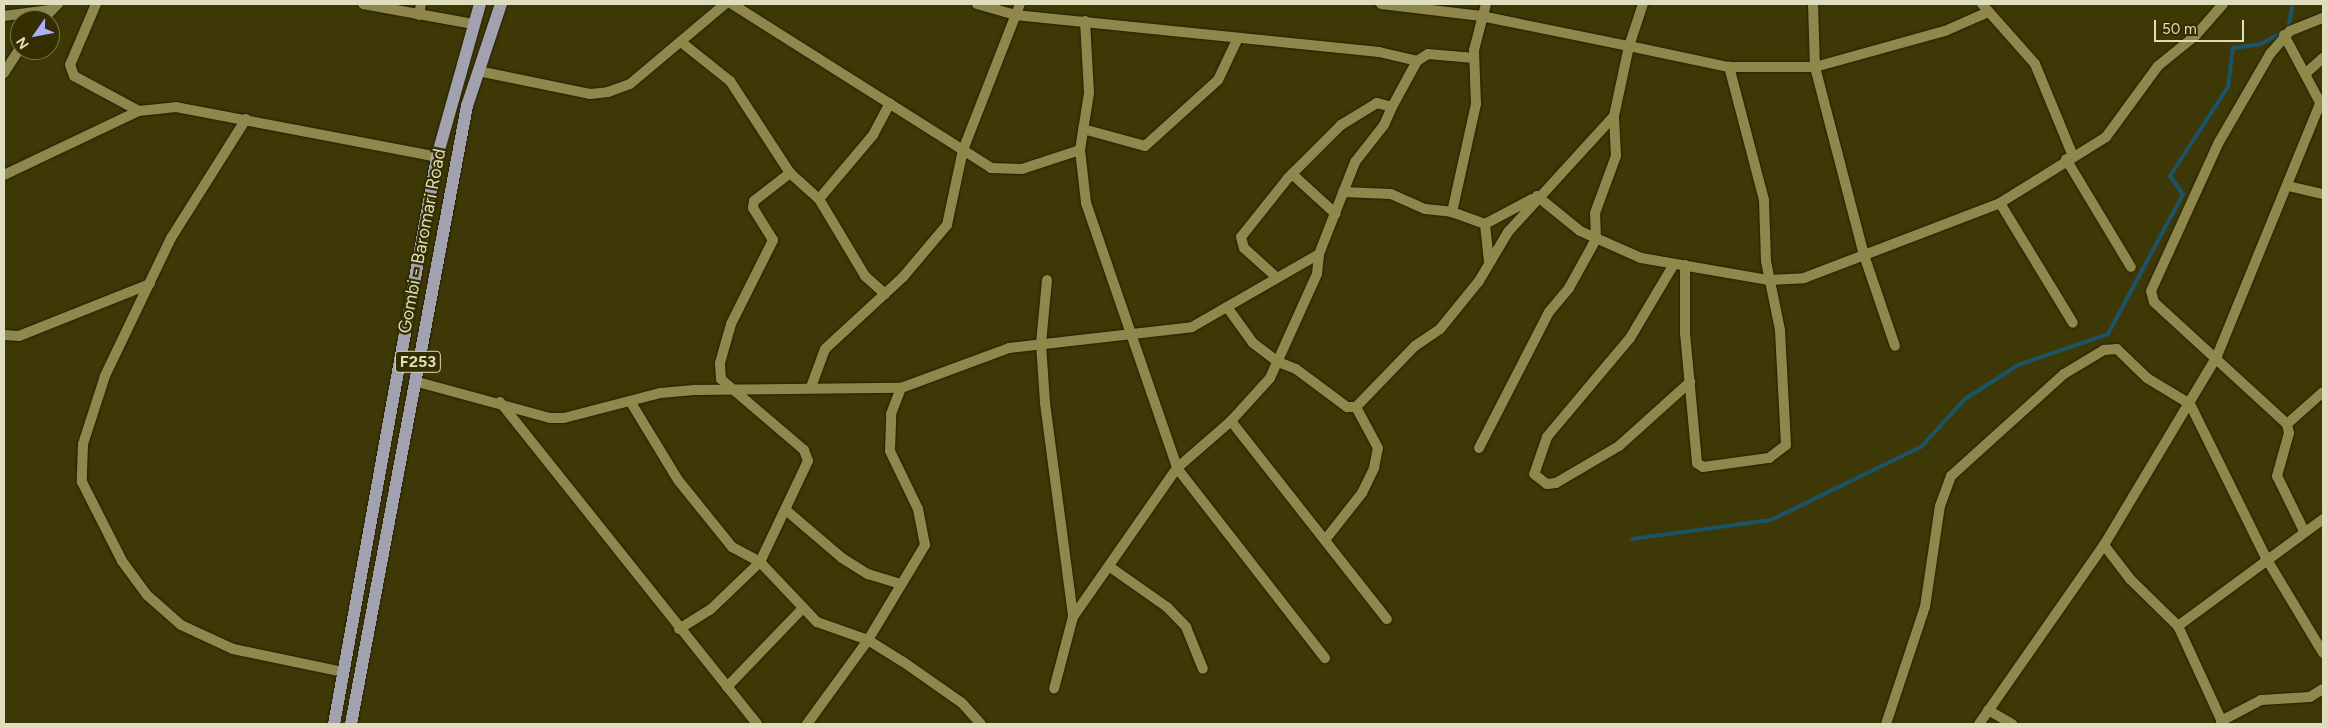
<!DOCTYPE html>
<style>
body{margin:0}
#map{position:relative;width:2327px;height:728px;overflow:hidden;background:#3e3807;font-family:Figtree,sans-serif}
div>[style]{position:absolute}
.stream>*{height:4px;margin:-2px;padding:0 2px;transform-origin:2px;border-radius:2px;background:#1a5466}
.roads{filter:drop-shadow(0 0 1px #231f01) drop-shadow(0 0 1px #231f01)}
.street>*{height:10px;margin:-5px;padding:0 5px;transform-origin:5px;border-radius:5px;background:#8f884c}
.primary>*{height:12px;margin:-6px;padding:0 6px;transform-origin:6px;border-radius:6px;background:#a2a1b0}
span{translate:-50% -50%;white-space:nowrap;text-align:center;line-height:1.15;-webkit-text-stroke:4.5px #342e00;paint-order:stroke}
.shield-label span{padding:1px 4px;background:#342e00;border:1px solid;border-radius:4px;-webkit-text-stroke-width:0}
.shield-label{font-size:16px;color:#e0ddbe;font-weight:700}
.street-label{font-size:18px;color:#e0ddbe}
.frame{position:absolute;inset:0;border:5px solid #e0ddbe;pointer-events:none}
.north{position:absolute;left:10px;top:10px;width:50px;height:50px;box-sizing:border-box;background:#342e00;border:1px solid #79744c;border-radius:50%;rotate:237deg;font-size:14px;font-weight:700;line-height:20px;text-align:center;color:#e0ddbe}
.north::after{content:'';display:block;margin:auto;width:18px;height:22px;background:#acaffb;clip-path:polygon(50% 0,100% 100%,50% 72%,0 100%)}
.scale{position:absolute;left:2154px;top:20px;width:90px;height:22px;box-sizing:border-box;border:2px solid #e0ddbe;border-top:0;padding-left:6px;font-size:15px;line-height:18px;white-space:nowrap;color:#e0ddbe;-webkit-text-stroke:4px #342e00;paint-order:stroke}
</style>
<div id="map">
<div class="stream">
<i style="left:1632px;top:539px;width:140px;rotate:-7.8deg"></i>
<i style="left:1771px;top:520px;width:167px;rotate:-26deg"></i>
<i style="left:1921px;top:447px;width:65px;rotate:-47.5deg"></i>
<i style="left:1965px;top:399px;width:63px;rotate:-32.7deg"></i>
<i style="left:2018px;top:365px;width:95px;rotate:-19deg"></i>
<i style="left:2108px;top:334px;width:159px;rotate:-61.8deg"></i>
<i style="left:2183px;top:194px;width:22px;rotate:-126deg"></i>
<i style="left:2170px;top:176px;width:106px;rotate:-56.9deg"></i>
<i style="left:2228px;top:87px;width:39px;rotate:-83deg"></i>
<i style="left:2233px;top:48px;width:28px;rotate:-8deg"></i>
<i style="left:2261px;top:44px;width:31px;rotate:-29deg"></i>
<i style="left:2288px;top:29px;width:25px;rotate:-79deg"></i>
</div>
<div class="roads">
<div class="street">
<i style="left:96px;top:4px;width:66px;rotate:113.1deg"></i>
<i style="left:70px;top:65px;width:12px;rotate:70deg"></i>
<i style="left:74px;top:76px;width:74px;rotate:28.3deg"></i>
<i style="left:363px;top:4px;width:112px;rotate:10.3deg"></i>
<i style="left:732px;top:4px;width:307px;rotate:32.3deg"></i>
<i style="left:991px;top:168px;width:31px;rotate:2deg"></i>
<i style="left:1022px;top:169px;width:61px;rotate:-18.1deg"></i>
<i style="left:977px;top:4px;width:40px;rotate:16deg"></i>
<i style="left:1015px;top:15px;width:366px;rotate:5.8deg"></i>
<i style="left:1379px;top:52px;width:39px;rotate:13deg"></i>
<i style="left:1417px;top:61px;width:52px;rotate:118.5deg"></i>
<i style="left:1392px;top:107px;width:16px;rotate:-165deg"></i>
<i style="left:1377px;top:103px;width:42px;rotate:148.6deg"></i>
<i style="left:1341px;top:125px;width:75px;rotate:135deg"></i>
<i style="left:1288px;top:178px;width:75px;rotate:128.5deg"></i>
<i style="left:1241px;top:237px;width:11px;rotate:75deg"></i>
<i style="left:1244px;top:248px;width:42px;rotate:42.1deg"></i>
<i style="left:1381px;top:4px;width:101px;rotate:6.8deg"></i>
<i style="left:1481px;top:16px;width:151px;rotate:11.5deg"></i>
<i style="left:1629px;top:46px;width:44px;rotate:-71.6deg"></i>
<i style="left:1486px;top:4px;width:48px;rotate:104.6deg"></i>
<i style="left:1474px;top:50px;width:54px;rotate:87.9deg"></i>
<i style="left:1476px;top:104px;width:111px;rotate:102.5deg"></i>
<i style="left:1452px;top:212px;width:35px;rotate:20deg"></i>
<i style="left:1485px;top:224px;width:53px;rotate:-28deg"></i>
<i style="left:1813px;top:4px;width:63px;rotate:88.2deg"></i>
<i style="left:1815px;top:67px;width:194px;rotate:75.4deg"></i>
<i style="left:1864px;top:255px;width:96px;rotate:71.2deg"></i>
<i style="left:1982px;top:4px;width:80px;rotate:48.5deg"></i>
<i style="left:2035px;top:64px;width:100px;rotate:67.6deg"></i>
<i style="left:419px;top:15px;width:11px;rotate:-80deg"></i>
<i style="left:4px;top:16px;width:46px;rotate:-7.4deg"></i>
<i style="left:42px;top:20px;width:23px;rotate:-45deg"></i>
<i style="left:1085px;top:21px;width:72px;rotate:86.8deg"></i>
<i style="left:1089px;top:93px;width:58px;rotate:99deg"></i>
<i style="left:1080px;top:150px;width:53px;rotate:83.5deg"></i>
<i style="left:1086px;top:203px;width:280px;rotate:71deg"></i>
<i style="left:1177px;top:468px;width:241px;rotate:52.1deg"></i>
<i style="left:2284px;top:35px;width:83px;rotate:61.9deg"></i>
<i style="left:1417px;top:61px;width:13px;rotate:-32deg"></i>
<i style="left:1428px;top:54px;width:46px;rotate:5deg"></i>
<i style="left:478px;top:71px;width:114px;rotate:11.6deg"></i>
<i style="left:590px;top:94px;width:18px;rotate:-6deg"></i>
<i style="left:608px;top:92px;width:23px;rotate:-20deg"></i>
<i style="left:630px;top:84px;width:124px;rotate:-40.1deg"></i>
<i style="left:4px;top:73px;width:30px;rotate:-57deg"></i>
<i style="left:2305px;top:74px;width:24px;rotate:-42deg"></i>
<i style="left:246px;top:119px;width:141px;rotate:122.2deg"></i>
<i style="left:171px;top:238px;width:153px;rotate:115.6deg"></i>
<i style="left:105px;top:376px;width:71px;rotate:107.9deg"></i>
<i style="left:83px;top:444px;width:38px;rotate:92deg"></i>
<i style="left:82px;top:482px;width:89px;rotate:63.1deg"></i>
<i style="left:122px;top:561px;width:42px;rotate:53.7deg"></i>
<i style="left:147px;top:595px;width:45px;rotate:41.4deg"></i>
<i style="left:181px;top:625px;width:57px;rotate:24.8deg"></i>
<i style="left:233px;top:649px;width:112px;rotate:11.8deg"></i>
<i style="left:1083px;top:129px;width:64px;rotate:15.3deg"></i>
<i style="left:1145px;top:146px;width:98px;rotate:-42.1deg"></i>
<i style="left:1218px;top:80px;width:44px;rotate:-64.6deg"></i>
<i style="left:2066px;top:159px;width:126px;rotate:59deg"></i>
<i style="left:790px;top:173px;width:39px;rotate:42deg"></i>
<i style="left:819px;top:199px;width:90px;rotate:59.1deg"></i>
<i style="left:865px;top:276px;width:27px;rotate:42deg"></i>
<i style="left:1292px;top:174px;width:59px;rotate:42.3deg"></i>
<i style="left:4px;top:175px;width:149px;rotate:-25.4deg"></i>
<i style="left:139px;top:111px;width:37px;rotate:-6deg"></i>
<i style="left:176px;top:107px;width:266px;rotate:10.8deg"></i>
<i style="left:2288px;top:186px;width:36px;rotate:13deg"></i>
<i style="left:1343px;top:192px;width:48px;rotate:2.4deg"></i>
<i style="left:1391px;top:194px;width:37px;rotate:24deg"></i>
<i style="left:1425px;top:209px;width:27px;rotate:6deg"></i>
<i style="left:1537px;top:196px;width:55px;rotate:39.1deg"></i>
<i style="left:1580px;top:231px;width:67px;rotate:23.9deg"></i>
<i style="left:1641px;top:258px;width:130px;rotate:9.8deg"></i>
<i style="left:1769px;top:280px;width:35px;rotate:-3deg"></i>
<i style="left:1804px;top:278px;width:210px;rotate:-20.9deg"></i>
<i style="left:2000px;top:203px;width:125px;rotate:-31.9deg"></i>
<i style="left:2106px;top:137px;width:88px;rotate:-53.8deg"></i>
<i style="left:2158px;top:66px;width:49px;rotate:-39.2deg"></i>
<i style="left:2196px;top:35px;width:41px;rotate:-48.9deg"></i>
<i style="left:819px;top:199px;width:84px;rotate:-49.8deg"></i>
<i style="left:873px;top:135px;width:36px;rotate:-62deg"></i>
<i style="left:2000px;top:203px;width:140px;rotate:58.7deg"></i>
<i style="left:1485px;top:224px;width:37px;rotate:84deg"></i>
<i style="left:1674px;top:264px;width:86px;rotate:120.7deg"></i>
<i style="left:1630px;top:338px;width:129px;rotate:130deg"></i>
<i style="left:1547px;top:437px;width:39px;rotate:109deg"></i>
<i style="left:1534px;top:474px;width:16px;rotate:38deg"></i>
<i style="left:1547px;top:484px;width:9px;rotate:-6deg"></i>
<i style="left:1556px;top:483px;width:73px;rotate:-30.4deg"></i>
<i style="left:1619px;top:446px;width:96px;rotate:-42deg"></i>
<i style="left:1685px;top:265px;width:68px;rotate:90deg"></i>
<i style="left:1685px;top:333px;width:131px;rotate:84.7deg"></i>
<i style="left:1697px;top:463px;width:7px;rotate:34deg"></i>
<i style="left:1703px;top:467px;width:67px;rotate:-7.8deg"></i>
<i style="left:1769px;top:458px;width:21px;rotate:-37deg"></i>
<i style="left:1786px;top:445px;width:115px;rotate:-93deg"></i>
<i style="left:1780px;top:330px;width:70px;rotate:-101.5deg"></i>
<i style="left:1766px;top:261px;width:61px;rotate:-91.9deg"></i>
<i style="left:1764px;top:200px;width:138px;rotate:-104.7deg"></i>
<i style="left:1047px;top:280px;width:64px;rotate:95.4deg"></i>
<i style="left:1041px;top:344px;width:59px;rotate:86.1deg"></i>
<i style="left:1045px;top:403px;width:216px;rotate:82.5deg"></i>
<i style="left:1073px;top:617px;width:74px;rotate:104.8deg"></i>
<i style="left:1227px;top:307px;width:44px;rotate:54.2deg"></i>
<i style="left:1253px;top:343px;width:31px;rotate:37deg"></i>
<i style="left:1278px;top:362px;width:19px;rotate:21deg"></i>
<i style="left:1296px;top:369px;width:64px;rotate:36.7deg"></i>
<i style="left:1347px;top:407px;width:9px"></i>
<i style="left:1356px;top:407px;width:85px;rotate:-46deg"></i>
<i style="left:1415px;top:346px;width:30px;rotate:-34deg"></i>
<i style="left:1440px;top:329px;width:62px;rotate:-50.9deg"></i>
<i style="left:1479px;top:281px;width:57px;rotate:-59.4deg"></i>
<i style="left:1508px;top:232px;width:157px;rotate:-47.6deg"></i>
<i style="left:1614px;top:116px;width:72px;rotate:-77.9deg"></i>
<i style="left:1629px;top:46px;width:102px;rotate:11.9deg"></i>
<i style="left:1729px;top:67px;width:86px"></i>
<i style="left:1815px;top:67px;width:135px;rotate:-15.5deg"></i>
<i style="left:1945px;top:31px;width:45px;rotate:-23.7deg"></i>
<i style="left:4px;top:335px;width:15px;rotate:4deg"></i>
<i style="left:19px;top:336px;width:141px;rotate:-21.7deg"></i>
<i style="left:414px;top:381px;width:141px;rotate:15.2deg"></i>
<i style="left:550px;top:418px;width:14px"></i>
<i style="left:564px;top:418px;width:99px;rotate:-14.6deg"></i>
<i style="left:660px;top:393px;width:37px;rotate:-5deg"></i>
<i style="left:697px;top:390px;width:204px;rotate:-0.6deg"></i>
<i style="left:901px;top:388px;width:115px;rotate:-20.3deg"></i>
<i style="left:1009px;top:348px;width:184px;rotate:-6.5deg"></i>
<i style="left:1192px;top:327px;width:146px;rotate:-29.9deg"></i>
<i style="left:1319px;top:254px;width:99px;rotate:-68.6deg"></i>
<i style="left:1355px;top:162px;width:47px;rotate:-51.9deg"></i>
<i style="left:1384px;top:125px;width:20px;rotate:-66deg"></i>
<i style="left:811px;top:387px;width:40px;rotate:-69.8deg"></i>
<i style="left:825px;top:349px;width:106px;rotate:-42.7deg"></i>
<i style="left:903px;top:277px;width:68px;rotate:-49.8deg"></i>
<i style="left:947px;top:225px;width:77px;rotate:-78deg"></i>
<i style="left:963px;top:150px;width:157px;rotate:-68.7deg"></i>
<i style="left:630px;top:401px;width:92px;rotate:58.7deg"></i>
<i style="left:678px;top:480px;width:86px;rotate:51.1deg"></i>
<i style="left:732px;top:547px;width:32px;rotate:28deg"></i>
<i style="left:760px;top:562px;width:83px;rotate:46.5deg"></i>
<i style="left:817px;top:622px;width:54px;rotate:19.4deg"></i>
<i style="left:868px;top:640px;width:40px;rotate:32deg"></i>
<i style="left:902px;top:661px;width:73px;rotate:35deg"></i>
<i style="left:962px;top:703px;width:28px;rotate:48deg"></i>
<i style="left:500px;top:402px;width:412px;rotate:51.4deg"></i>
<i style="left:1231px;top:421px;width:252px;rotate:51.8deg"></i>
<i style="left:2287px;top:424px;width:48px;rotate:-41.6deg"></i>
<i style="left:1479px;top:448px;width:153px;rotate:-62.8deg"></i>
<i style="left:1549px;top:312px;width:31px;rotate:-50deg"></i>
<i style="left:1569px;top:288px;width:56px;rotate:-61.1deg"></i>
<i style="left:1596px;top:239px;width:26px;rotate:-92deg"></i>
<i style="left:1595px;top:213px;width:61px;rotate:-69.8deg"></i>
<i style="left:1616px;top:156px;width:40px;rotate:-92.9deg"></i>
<i style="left:787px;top:511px;width:72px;rotate:40.5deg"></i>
<i style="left:842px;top:558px;width:31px;rotate:32deg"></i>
<i style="left:868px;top:574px;width:34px;rotate:17deg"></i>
<i style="left:2304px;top:531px;width:61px;rotate:-116.1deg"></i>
<i style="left:2277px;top:476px;width:45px;rotate:-74.4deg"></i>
<i style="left:2289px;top:433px;width:9px;rotate:-103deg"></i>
<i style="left:2287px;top:424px;width:180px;rotate:-137.5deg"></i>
<i style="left:2154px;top:302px;width:11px;rotate:-105deg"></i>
<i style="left:2151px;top:291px;width:164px;rotate:-65.5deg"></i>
<i style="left:2219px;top:142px;width:102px;rotate:-59.9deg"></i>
<i style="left:2270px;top:54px;width:30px;rotate:-49deg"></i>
<i style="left:2290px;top:31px;width:35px;rotate:-22deg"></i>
<i style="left:1325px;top:540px;width:60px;rotate:-51.8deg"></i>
<i style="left:1362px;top:493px;width:28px;rotate:-64deg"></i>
<i style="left:1374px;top:468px;width:20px;rotate:-79deg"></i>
<i style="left:1378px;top:448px;width:47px;rotate:-118.2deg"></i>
<i style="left:2104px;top:545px;width:43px;rotate:52.6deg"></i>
<i style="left:2130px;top:579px;width:67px;rotate:44.4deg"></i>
<i style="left:2178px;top:626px;width:108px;rotate:65.3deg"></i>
<i style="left:1110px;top:567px;width:70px;rotate:35.1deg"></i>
<i style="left:1167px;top:607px;width:28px;rotate:46deg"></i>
<i style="left:1186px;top:627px;width:45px;rotate:68deg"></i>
<i style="left:1073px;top:617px;width:182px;rotate:-55.1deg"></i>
<i style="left:1177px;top:468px;width:72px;rotate:-41deg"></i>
<i style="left:1231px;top:421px;width:58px;rotate:-47.8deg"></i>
<i style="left:1270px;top:378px;width:114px;rotate:-65.7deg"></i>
<i style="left:1317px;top:274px;width:20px;rotate:-84deg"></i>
<i style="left:2178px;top:626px;width:180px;rotate:-36.4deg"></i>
<i style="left:679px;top:629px;width:36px;rotate:-32deg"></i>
<i style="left:710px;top:610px;width:69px;rotate:-43.8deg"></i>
<i style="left:760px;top:562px;width:112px;rotate:-64.6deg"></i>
<i style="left:808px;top:461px;width:12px;rotate:-110deg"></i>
<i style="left:804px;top:450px;width:109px;rotate:-139.5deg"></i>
<i style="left:721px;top:379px;width:16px;rotate:-94deg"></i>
<i style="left:720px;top:363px;width:41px;rotate:-74.2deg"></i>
<i style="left:731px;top:324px;width:94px;rotate:-63.4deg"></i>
<i style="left:773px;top:240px;width:38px;rotate:-122deg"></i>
<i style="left:753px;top:208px;width:7px;rotate:-82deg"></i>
<i style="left:754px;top:201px;width:46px;rotate:-37.9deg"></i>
<i style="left:790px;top:173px;width:110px;rotate:-123.1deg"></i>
<i style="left:730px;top:81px;width:63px;rotate:-141.5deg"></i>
<i style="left:727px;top:687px;width:107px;rotate:-46.1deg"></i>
<i style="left:1988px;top:710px;width:28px;rotate:30deg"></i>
<i style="left:2221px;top:721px;width:45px;rotate:-27.7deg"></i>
<i style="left:2261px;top:700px;width:49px;rotate:-3.5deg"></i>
<i style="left:2310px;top:697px;width:15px;rotate:-32deg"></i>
<i style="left:807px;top:724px;width:104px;rotate:-54deg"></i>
<i style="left:868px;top:640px;width:111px;rotate:-59deg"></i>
<i style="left:925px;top:545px;width:37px;rotate:-101deg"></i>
<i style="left:918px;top:509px;width:64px;rotate:-115.8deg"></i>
<i style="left:890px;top:451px;width:37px;rotate:-88deg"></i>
<i style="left:891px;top:414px;width:28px;rotate:-69deg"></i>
<i style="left:1886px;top:724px;width:123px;rotate:-71.6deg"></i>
<i style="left:1925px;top:607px;width:102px;rotate:-81.6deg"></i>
<i style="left:1940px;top:506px;width:32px;rotate:-70deg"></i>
<i style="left:1951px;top:476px;width:152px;rotate:-42.1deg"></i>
<i style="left:2064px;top:374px;width:47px;rotate:-31deg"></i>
<i style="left:2104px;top:350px;width:13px;rotate:-4deg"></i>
<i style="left:2117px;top:349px;width:42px;rotate:44deg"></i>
<i style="left:2147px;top:378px;width:50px;rotate:31.2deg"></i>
<i style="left:2190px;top:404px;width:172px;rotate:63.7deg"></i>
<i style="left:2266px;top:558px;width:111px;rotate:59deg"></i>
<i style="left:1979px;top:724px;width:218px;rotate:-55.1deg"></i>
<i style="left:2104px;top:545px;width:220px;rotate:-59.1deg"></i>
<i style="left:2217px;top:356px;width:272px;rotate:-67.8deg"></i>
</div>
<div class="primary">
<i style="left:334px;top:724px;width:576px;rotate:-79.7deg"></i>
<i style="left:437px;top:157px;width:159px;rotate:-74.3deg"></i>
<i style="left:351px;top:724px;width:629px;rotate:-79.37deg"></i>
<i style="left:467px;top:106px;width:108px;rotate:-71.6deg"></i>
</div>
</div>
<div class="shield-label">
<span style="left:418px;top:362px">F253</span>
</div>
<div class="street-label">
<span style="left:422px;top:241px;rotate:-79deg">Gombi - Baromari Road</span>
</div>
<div class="frame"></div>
<div class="north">N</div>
<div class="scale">50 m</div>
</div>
